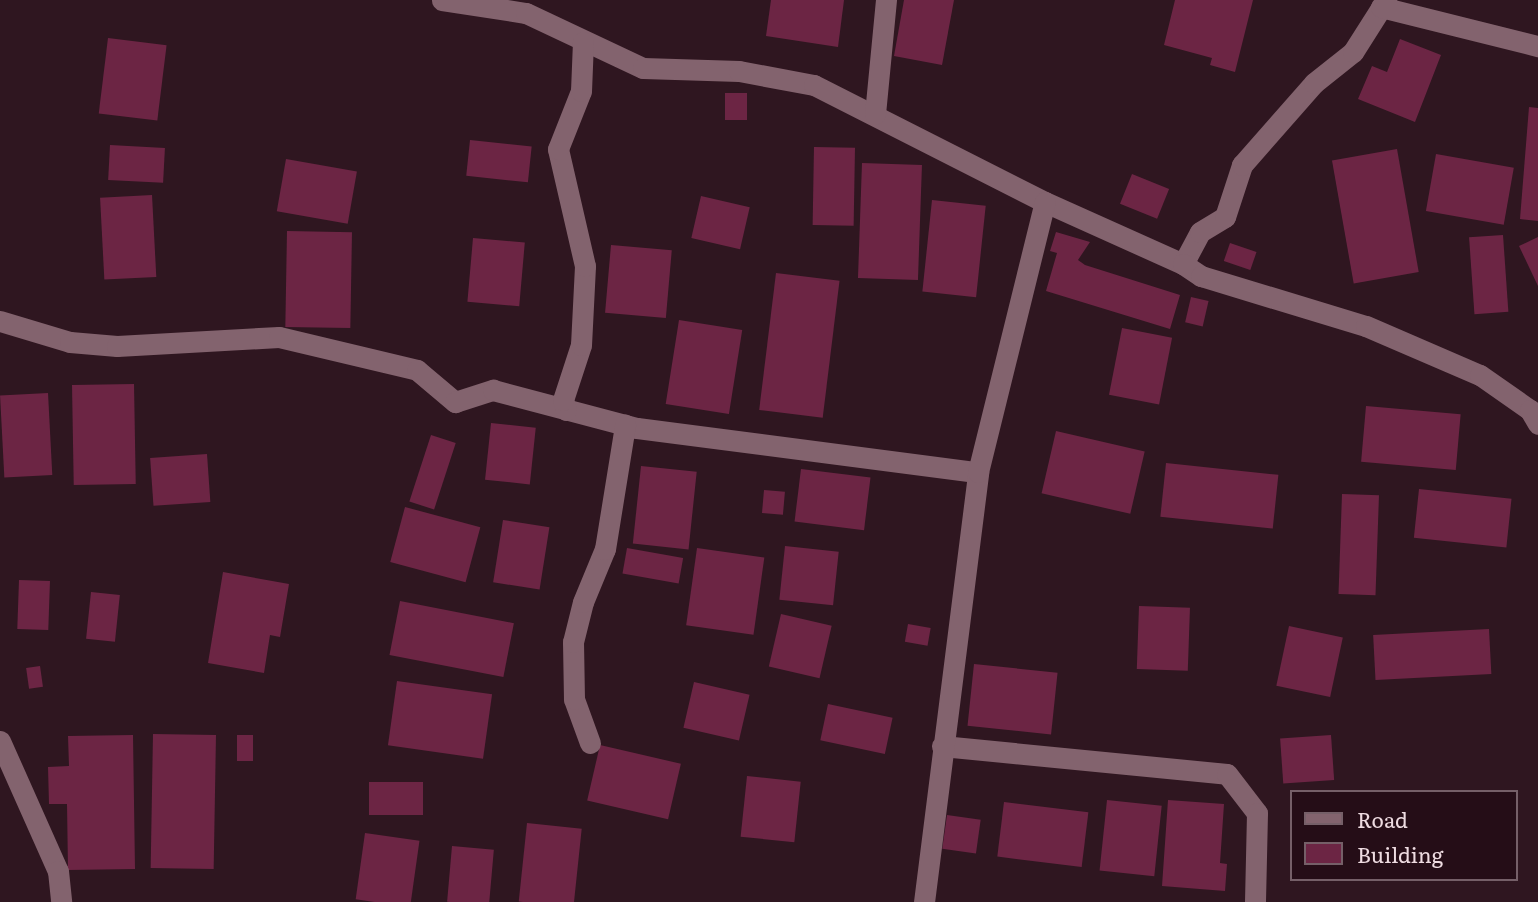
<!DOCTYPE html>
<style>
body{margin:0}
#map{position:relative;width:1538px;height:902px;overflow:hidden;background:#2f1620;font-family:Literata,serif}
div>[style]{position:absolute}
.building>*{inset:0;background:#6c2544;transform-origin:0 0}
.minor>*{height:21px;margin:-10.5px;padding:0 10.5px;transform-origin:10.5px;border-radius:10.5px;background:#83636e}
span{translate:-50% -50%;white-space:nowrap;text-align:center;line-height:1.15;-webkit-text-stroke:6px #250d17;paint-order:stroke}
.legend{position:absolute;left:1290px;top:790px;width:228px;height:91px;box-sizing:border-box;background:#250d17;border:2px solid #755f68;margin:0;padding:9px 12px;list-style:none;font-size:21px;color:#eedbe1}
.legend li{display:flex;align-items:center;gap:14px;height:35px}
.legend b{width:35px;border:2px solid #755f68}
</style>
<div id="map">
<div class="building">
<i style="clip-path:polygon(771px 0,844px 0,838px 47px,766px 36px)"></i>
<i style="clip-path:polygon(904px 0,954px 0,942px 65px,894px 56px)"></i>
<i style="clip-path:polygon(1175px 0,1253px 0,1235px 72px,1210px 65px,1212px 58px,1164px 45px)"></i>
<i style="left:108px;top:38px;width:59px;height:76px;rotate:7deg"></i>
<i style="clip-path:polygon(1400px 39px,1441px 55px,1415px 122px,1358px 99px,1372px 66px,1387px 72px)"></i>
<i style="left:725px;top:93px;width:22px;height:27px"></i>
<i style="clip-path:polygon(1529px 107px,1538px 108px,1538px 221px,1520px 219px)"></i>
<i style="left:470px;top:140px;width:62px;height:36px;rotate:6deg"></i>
<i style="left:110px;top:145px;width:55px;height:35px;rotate:3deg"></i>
<i style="left:814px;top:147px;width:41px;height:78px;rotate:1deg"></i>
<i style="left:1397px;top:149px;width:125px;height:66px;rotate:80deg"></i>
<i style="left:1436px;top:154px;width:79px;height:58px;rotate:10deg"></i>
<i style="left:286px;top:159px;width:72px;height:53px;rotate:10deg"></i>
<i style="left:862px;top:163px;width:60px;height:115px;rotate:2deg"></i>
<i style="left:1132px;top:174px;width:40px;height:32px;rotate:22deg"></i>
<i style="left:152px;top:195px;width:82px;height:52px;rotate:87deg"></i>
<i style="left:701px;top:196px;width:50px;height:43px;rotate:13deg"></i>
<i style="left:932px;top:200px;width:54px;height:92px;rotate:6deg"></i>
<i style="left:287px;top:231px;width:65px;height:96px;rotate:1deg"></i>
<i style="clip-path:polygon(1056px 232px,1090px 242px,1078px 260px,1085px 265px,1180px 295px,1170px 329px,1046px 291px,1057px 253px,1050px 251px)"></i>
<i style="left:1503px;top:235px;width:77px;height:34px;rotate:86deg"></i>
<i style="clip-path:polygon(1538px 237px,1538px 286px,1519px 246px)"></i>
<i style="left:473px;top:238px;width:52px;height:64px;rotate:5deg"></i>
<i style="left:1230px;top:243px;width:28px;height:19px;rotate:19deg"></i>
<i style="left:611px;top:245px;width:61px;height:68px;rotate:5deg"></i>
<i style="left:776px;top:273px;width:64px;height:138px;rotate:7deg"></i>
<i style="left:1191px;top:297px;width:18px;height:26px;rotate:13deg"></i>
<i style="left:679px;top:320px;width:64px;height:85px;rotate:9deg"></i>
<i style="left:1122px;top:328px;width:51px;height:68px;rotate:11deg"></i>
<i style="left:134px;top:384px;width:100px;height:62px;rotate:89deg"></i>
<i style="left:48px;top:393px;width:82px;height:48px;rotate:87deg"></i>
<i style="left:1366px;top:406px;width:95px;height:56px;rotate:5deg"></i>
<i style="left:491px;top:423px;width:45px;height:57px;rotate:6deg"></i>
<i style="left:1056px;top:431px;width:91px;height:64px;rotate:13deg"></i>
<i style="left:431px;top:435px;width:26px;height:70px;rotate:18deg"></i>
<i style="left:207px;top:454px;width:48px;height:57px;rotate:86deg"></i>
<i style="left:1166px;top:463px;width:113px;height:54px;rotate:6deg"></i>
<i style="left:641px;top:466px;width:56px;height:78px;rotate:6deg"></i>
<i style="left:801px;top:469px;width:70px;height:53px;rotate:7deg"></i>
<i style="left:1419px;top:489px;width:93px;height:49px;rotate:6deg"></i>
<i style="left:764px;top:490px;width:21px;height:23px;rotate:5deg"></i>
<i style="left:1342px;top:494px;width:37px;height:100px;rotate:2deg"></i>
<i style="left:405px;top:507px;width:78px;height:57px;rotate:15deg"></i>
<i style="left:503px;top:520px;width:47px;height:63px;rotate:9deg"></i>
<i style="left:785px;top:546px;width:54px;height:54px;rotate:6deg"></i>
<i style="left:627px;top:548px;width:57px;height:26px;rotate:10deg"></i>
<i style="left:697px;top:548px;width:68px;height:78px;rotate:8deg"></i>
<i style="clip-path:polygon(223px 572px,289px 584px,280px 637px,270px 635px,264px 673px,208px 663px)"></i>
<i style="left:19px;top:580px;width:31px;height:49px;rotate:2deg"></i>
<i style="left:91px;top:592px;width:29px;height:47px;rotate:6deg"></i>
<i style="left:400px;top:601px;width:116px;height:55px;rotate:11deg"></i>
<i style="left:1139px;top:606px;width:51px;height:63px;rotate:2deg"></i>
<i style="left:781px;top:614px;width:52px;height:54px;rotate:13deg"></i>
<i style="left:908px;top:624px;width:23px;height:18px;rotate:10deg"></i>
<i style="left:1289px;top:626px;width:55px;height:61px;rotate:12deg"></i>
<i style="left:1489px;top:629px;width:45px;height:116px;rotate:87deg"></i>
<i style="left:974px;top:664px;width:84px;height:62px;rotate:6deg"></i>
<i style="left:40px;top:666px;width:21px;height:14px;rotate:82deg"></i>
<i style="left:397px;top:681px;width:96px;height:65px;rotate:8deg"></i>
<i style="left:694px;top:682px;width:57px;height:47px;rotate:13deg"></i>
<i style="left:828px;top:704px;width:66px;height:37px;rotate:12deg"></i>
<i style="left:153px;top:734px;width:63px;height:134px;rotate:1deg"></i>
<i style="clip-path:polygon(133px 735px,135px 869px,68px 870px,67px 804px,49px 804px,48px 767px,69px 766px,68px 736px)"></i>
<i style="left:237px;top:735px;width:16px;height:26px"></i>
<i style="left:1331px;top:735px;width:45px;height:51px;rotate:86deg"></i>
<i style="left:600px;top:745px;width:83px;height:57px;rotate:13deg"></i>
<i style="left:747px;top:776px;width:54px;height:61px;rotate:6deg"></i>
<i style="left:369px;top:782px;width:54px;height:33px"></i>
<i style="left:1107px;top:800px;width:55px;height:71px;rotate:6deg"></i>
<i style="clip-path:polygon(1168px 800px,1224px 804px,1220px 863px,1227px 864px,1225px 891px,1162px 886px)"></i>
<i style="left:1004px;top:802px;width:85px;height:55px;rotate:7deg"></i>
<i style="left:947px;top:815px;width:34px;height:34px;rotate:8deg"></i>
<i style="left:527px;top:823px;width:55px;height:79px;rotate:6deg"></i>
<i style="left:365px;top:833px;width:55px;height:67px;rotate:8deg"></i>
<i style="left:452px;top:846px;width:42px;height:56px;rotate:5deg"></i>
</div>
<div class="minor">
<i style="left:442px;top:0;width:85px;rotate:8.8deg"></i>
<i style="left:526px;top:13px;width:129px;rotate:25.2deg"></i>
<i style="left:643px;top:68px;width:96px;rotate:1.8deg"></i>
<i style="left:739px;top:71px;width:76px;rotate:10.6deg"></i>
<i style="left:814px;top:85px;width:259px;rotate:26.9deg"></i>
<i style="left:1045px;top:202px;width:151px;rotate:24.2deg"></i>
<i style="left:1183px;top:264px;width:36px;rotate:-62deg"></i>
<i style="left:1200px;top:232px;width:29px;rotate:-31deg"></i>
<i style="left:1225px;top:217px;width:55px;rotate:-71.9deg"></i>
<i style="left:1242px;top:165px;width:109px;rotate:-48.7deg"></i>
<i style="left:1314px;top:83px;width:50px;rotate:-38.5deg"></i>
<i style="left:1353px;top:52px;width:62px;rotate:-57.6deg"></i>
<i style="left:1381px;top:7px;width:162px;rotate:14deg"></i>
<i style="left:875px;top:114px;width:115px;rotate:-84.5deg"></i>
<i style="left:1183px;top:264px;width:22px;rotate:34deg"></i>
<i style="left:1201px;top:276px;width:172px;rotate:16.9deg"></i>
<i style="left:1366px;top:326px;width:124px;rotate:23.3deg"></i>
<i style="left:1480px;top:375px;width:61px;rotate:35deg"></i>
<i style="left:1530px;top:410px;width:16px;rotate:60deg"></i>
<i style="left:0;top:321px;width:73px;rotate:16.7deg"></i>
<i style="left:70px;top:342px;width:47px;rotate:4.9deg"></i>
<i style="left:117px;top:346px;width:162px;rotate:-3.2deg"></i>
<i style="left:279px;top:337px;width:142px;rotate:13.4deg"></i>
<i style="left:417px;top:370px;width:50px;rotate:40.1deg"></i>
<i style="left:455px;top:402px;width:40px;rotate:-18deg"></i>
<i style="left:493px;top:390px;width:149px;rotate:14.8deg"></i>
<i style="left:637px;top:428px;width:344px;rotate:7.4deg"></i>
<i style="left:566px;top:410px;width:10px;rotate:-107deg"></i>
<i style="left:563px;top:400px;width:58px;rotate:-71.9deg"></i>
<i style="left:581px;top:345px;width:79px;rotate:-87.1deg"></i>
<i style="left:585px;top:266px;width:120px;rotate:-103deg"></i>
<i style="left:558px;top:149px;width:62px;rotate:-68.4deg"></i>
<i style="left:581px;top:91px;width:49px;rotate:-87.7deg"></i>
<i style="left:0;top:741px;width:142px;rotate:66deg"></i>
<i style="left:58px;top:871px;width:31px;rotate:84deg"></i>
<i style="left:590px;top:743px;width:47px;rotate:-110deg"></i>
<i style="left:574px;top:699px;width:57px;rotate:-91deg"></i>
<i style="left:573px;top:642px;width:41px;rotate:-76deg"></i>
<i style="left:583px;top:602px;width:57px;rotate:-67.5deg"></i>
<i style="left:605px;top:549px;width:126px;rotate:-80.8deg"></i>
<i style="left:942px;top:746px;width:286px;rotate:5.6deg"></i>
<i style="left:1227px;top:774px;width:49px;rotate:52.4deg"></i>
<i style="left:1257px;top:813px;width:89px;rotate:91.3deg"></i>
<i style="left:924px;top:902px;width:433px;rotate:-82.8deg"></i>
<i style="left:978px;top:472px;width:278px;rotate:-76.1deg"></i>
</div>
<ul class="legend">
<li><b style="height:9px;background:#83636e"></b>Road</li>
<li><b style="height:19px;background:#6c2544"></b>Building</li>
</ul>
</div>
